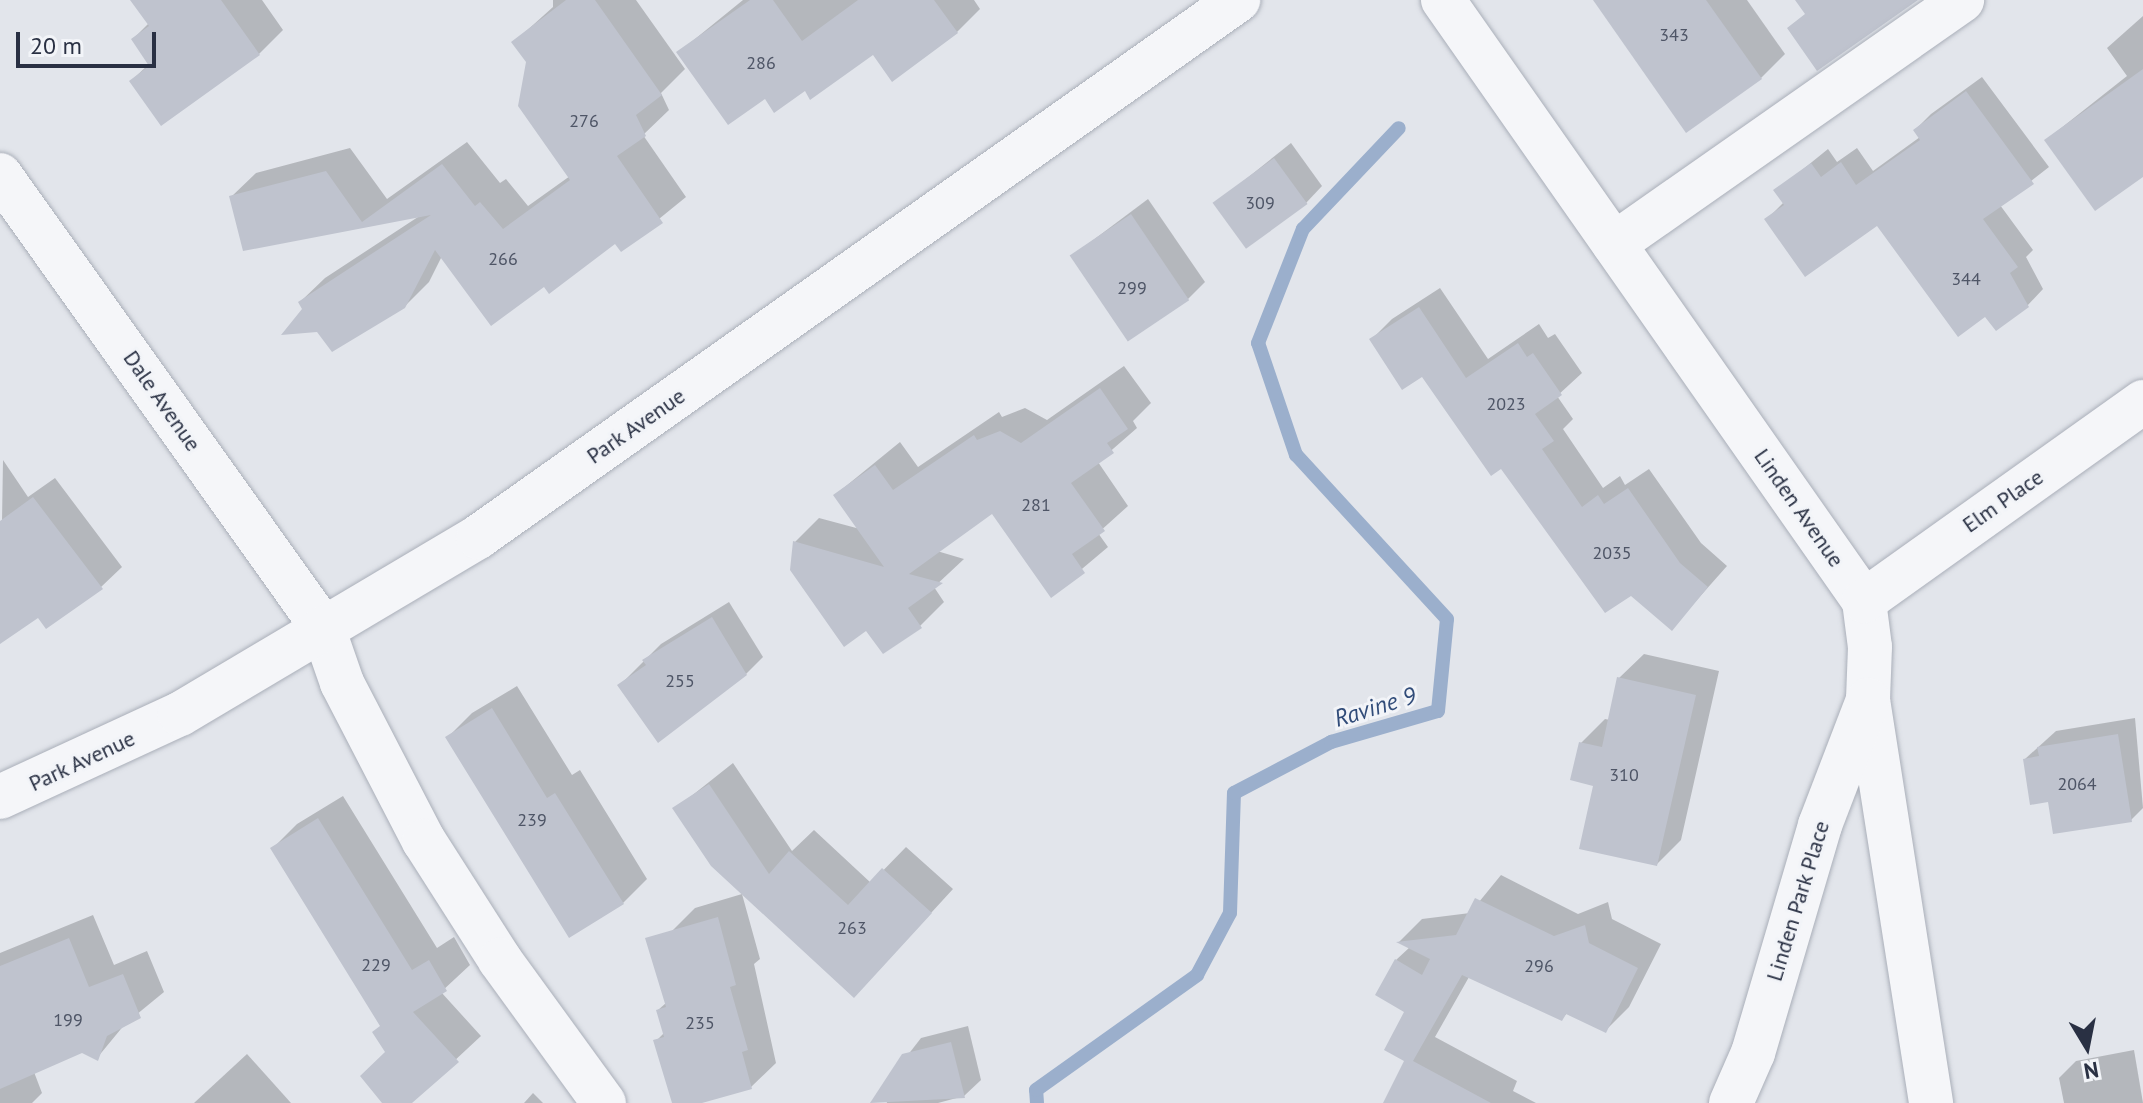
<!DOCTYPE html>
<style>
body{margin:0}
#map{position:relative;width:2143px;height:1103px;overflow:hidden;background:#e2e5eb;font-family:"PT Sans",sans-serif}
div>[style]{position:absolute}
.shadow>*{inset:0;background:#0003}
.stream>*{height:14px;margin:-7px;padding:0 7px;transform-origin:7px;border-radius:7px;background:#9bafcc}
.building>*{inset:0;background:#bfc3ce;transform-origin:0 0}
.roads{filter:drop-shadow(0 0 2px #aaafb9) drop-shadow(0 0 2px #aaafb9)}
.minor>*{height:44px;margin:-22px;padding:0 22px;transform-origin:22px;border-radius:22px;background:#f5f6f9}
span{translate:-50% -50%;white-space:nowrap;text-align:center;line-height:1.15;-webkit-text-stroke:6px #f2f4f8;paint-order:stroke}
.number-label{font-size:18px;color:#4e5566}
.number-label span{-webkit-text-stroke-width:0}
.street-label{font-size:22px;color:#293043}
.water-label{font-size:24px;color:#314c79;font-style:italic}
.north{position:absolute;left:2047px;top:1007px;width:80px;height:80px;-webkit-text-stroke:6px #f2f4f8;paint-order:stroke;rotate:170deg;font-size:22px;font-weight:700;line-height:32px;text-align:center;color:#293043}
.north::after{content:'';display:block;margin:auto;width:28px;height:36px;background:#293043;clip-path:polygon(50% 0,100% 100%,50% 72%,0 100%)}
.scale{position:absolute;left:16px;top:32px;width:140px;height:36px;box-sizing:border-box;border:4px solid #293043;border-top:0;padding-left:10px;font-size:24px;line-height:28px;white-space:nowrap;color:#293043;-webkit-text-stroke:6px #f2f4f8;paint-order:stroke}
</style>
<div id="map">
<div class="shadow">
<i style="clip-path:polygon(133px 0,262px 0,283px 30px,259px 54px,131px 81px,150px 63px,133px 39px,149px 23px)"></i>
<i style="clip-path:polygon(553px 0,636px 0,685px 69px,661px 93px,669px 110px,643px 135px,686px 197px,622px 249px,616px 241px,545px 284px,442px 256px,429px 282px,404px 307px,305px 309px,300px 302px,325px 278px,421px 215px,244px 249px,231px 197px,256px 173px,350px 148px,387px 199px,467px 142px,500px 183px,506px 179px,528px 206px,570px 176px,528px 61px,513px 43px,553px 7px)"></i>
<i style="clip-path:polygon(743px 0,974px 0,980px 9px,957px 32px,873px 53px,805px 88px,765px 96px,679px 52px)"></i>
<i style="clip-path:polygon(1595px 0,1747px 0,1785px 54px,1761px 78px)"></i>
<i style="clip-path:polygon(2143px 16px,2143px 174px,2046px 140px,2127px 76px,2107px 48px)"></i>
<i style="clip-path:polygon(1982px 77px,2049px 167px,2000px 205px,2033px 250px,2026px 257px,2043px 289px,2027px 306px,1986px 314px,1877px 223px,1767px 219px,1784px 202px,1776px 191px,1828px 149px,1837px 162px,1857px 148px,1873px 171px,1920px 137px,1915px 130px,1931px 114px)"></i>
<i style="clip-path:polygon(1291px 143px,1322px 186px,1306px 203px,1216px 203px)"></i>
<i style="clip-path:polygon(1148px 199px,1205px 282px,1188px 299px,1072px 256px)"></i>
<i style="clip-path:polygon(1440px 288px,1488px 359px,1539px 324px,1548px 338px,1555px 334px,1582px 373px,1557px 396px,1573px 419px,1563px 429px,1603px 488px,1620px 476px,1625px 485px,1649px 469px,1701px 543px,1727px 566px,1672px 628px,1502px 466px,1422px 374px,1371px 340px,1392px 319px)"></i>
<i style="clip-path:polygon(1124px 366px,1151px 403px,1133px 421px,1137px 428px,1098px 462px,1128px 506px,1098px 533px,1108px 547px,1051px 595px,992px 511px,937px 551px,964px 559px,934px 587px,944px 602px,920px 626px,795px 542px,819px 518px,860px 529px,835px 495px,900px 442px,918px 467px,999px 412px,1002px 417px,1025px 408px,1047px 420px)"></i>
<i style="clip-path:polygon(3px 460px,28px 497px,55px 478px,122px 567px,101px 587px,38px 615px,0 642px)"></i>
<i style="clip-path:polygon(729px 602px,763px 657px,746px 674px,620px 685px,661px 644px)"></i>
<i style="clip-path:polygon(1644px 654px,1719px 671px,1681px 840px,1657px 864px,1596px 784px,1581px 743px,1605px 719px,1610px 720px,1619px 678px)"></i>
<i style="clip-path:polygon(517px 686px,572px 775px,580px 770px,647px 879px,623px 903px,570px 935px,448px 737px,472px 713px)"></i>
<i style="clip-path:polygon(2135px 718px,2143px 808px,2131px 820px,2025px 759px,2056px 731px)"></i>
<i style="clip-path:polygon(733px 763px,792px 851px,814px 830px,871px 883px,906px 847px,953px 889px,877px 972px,675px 809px)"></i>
<i style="clip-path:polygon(343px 796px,437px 948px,454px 937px,470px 965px,441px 992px,481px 1036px,409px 1103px,384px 1103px,387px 1052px,382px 1025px,273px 848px,297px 824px)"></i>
<i style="clip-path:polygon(1501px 875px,1578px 914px,1608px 902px,1612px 919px,1661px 944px,1629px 1007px,1605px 1031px,1568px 1012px,1562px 1019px,1469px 977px,1435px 1037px,1517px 1081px,1513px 1091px,1536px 1103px,1385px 1103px,1407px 1060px,1406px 1011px,1396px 960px,1410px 947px,1399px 942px,1422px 919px,1470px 913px)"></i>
<i style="clip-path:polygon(742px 894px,760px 959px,754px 964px,776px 1063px,751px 1087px,695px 1103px,674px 1103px,656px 1041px,665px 1032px,658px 1010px,666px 1003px,670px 933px,695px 908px)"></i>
<i style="clip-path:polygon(93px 915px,114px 965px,147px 951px,164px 992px,125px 1024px,97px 1058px,82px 1051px,34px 1072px,42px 1093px,32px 1103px,0 1103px,0 953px)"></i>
<i style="clip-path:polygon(968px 1026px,981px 1080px,964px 1096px,938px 1103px,887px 1103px,883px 1087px,921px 1038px)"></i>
<i style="clip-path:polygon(2134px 1050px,2143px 1103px,2064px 1103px,2059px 1078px,2076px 1061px)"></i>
<i style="clip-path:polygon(247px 1054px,291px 1103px,194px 1103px)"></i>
<i style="clip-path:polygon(533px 1093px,543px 1103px,524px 1103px)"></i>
</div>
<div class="stream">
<i style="left:1037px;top:1103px;width:13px;rotate:-94deg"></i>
<i style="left:1036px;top:1090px;width:198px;rotate:-35.5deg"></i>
<i style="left:1197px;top:975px;width:70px;rotate:-62deg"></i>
<i style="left:1230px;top:913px;width:120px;rotate:-88.1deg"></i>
<i style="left:1234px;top:793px;width:110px;rotate:-27.7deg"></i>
<i style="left:1331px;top:742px;width:111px;rotate:-16.2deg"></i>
<i style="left:1438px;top:711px;width:92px;rotate:-84.4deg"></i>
<i style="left:1447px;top:619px;width:223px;rotate:-132.6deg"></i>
<i style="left:1296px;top:455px;width:118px;rotate:-108.7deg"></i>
<i style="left:1258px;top:343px;width:123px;rotate:-68.5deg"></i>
<i style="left:1303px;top:229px;width:139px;rotate:-46.5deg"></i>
</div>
<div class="building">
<i style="clip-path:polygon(130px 0,221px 0,260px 55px,161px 126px,129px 81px,149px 66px,131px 39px,149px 26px)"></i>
<i style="clip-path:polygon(566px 0,595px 0,662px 95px,636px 115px,646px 136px,617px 156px,663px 223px,621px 252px,615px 244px,549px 294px,544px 287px,491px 326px,435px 250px,405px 308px,332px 352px,317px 332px,281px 335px,302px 309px,298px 302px,431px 215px,243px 251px,229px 196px,326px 171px,362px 222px,442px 164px,475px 206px,480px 202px,503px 229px,570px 180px,518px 106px,526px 62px,511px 42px)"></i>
<i style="clip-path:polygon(750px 0,773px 0,802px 41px,858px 0,934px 0,958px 33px,892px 82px,873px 55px,810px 100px,805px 91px,774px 113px,765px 99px,728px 125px,676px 52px)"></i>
<i style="clip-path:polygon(1593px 0,1706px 0,1762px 79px,1686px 133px)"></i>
<i style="clip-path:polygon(1795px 0,1918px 0,1817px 71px,1787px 28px,1805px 14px)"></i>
<i style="clip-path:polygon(2143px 69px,2143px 177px,2095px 211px,2044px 140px)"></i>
<i style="clip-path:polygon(1966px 91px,2034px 184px,1983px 219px,2018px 267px,2010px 273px,2029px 307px,1996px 331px,1985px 317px,1958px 337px,1877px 226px,1805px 277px,1764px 219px,1784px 205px,1773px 190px,1811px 163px,1821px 177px,1841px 162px,1856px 185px,1920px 140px,1913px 130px)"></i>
<i style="left:1274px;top:158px;width:57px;height:76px;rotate:54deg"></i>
<i style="left:1131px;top:214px;width:104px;height:74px;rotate:56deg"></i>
<i style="clip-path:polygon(1419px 307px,1466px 378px,1518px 343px,1527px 357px,1533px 353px,1562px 395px,1535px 414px,1554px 441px,1542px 449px,1582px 507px,1598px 495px,1604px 504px,1628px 488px,1680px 563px,1708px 587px,1672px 631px,1631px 596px,1605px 613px,1501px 469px,1491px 476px,1422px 377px,1402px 390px,1369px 339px)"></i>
<i style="clip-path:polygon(1100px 388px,1128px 429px,1107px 443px,1114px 453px,1071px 483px,1105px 531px,1072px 554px,1085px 573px,1051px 598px,992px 514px,909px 574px,943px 583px,908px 608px,922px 628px,883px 654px,866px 631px,844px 647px,790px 570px,793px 541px,884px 567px,833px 495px,875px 465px,893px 490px,974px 435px,977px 440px,1000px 431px,1021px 443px)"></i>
<i style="clip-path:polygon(33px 497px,103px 589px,46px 629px,38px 618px,0 644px,0 521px)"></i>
<i style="clip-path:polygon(712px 617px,747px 675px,658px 743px,617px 685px,646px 665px,642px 660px)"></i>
<i style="clip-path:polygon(1617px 677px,1696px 695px,1657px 866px,1579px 849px,1593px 786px,1570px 780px,1579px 742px,1602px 747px)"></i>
<i style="clip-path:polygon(492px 708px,547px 798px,555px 793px,624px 904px,569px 938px,445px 737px)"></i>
<i style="clip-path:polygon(2118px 734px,2132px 822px,2053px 834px,2048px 802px,2030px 805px,2023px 759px,2039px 756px,2037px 747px)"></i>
<i style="clip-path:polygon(709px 784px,769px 874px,789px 851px,848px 905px,882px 868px,932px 913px,854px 998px,711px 866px,672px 808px)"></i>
<i style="clip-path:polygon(318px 818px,412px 970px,429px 960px,447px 991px,413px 1012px,459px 1062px,412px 1103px,382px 1103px,360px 1076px,385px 1052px,372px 1032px,380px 1026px,270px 848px)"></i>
<i style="clip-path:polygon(1475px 898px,1554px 936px,1585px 925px,1589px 943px,1638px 968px,1606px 1033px,1566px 1014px,1562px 1021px,1462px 975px,1413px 1061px,1491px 1103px,1383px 1103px,1404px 1061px,1384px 1050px,1404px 1012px,1375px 995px,1395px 959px,1422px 975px,1430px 959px,1396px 942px,1456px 935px)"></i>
<i style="clip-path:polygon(718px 917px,736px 985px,730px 987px,748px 1050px,742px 1052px,752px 1089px,702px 1103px,672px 1103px,653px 1040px,664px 1037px,656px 1010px,666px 1007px,645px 938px)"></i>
<i style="clip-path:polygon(69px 938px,89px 987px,123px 974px,141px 1018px,107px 1036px,98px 1061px,82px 1053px,0 1089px,0 966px)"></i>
<i style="clip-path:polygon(951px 1042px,965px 1098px,870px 1103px,902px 1054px)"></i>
</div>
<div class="roads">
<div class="minor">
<i style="left:1443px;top:0;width:734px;rotate:54.99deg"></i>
<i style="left:1864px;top:601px;width:46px;rotate:82.6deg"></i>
<i style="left:1870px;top:647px;width:53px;rotate:92.2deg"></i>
<i style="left:1868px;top:700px;width:408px;rotate:81.1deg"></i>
<i style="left:0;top:175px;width:556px;rotate:54.51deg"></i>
<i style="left:323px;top:628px;width:58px;rotate:70.9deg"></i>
<i style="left:342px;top:683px;width:178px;rotate:62.6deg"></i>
<i style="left:424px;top:841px;width:141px;rotate:57.4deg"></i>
<i style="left:500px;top:960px;width:177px;rotate:54deg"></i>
<i style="left:1614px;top:244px;width:425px;rotate:-35deg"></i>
<i style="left:1864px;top:601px;width:343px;rotate:-35.5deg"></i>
<i style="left:0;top:797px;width:198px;rotate:-24.8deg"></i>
<i style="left:180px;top:714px;width:347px;rotate:-30.7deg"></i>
<i style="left:478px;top:537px;width:931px;rotate:-35.24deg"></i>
<i style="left:1731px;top:1103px;width:55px;rotate:-66.3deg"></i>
<i style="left:1753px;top:1053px;width:238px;rotate:-73.6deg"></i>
<i style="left:1820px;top:825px;width:134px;rotate:-69deg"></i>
</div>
</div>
<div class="number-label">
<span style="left:1674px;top:35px">343</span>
<span style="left:761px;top:63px">286</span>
<span style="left:584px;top:121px">276</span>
<span style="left:1260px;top:203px">309</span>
<span style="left:503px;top:259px">266</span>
<span style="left:1966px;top:279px">344</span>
<span style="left:1132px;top:288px">299</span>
<span style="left:1506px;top:404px">2023</span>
<span style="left:1036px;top:505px">281</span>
<span style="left:1612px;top:553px">2035</span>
<span style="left:680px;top:681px">255</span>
<span style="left:1624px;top:775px">310</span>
<span style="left:2077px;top:784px">2064</span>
<span style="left:532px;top:820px">239</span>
<span style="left:852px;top:928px">263</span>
<span style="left:376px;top:965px">229</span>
<span style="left:1539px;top:966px">296</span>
<span style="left:68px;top:1020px">199</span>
<span style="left:700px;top:1023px">235</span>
</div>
<div class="street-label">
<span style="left:162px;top:401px;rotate:55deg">Dale Avenue</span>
<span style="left:636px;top:426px;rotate:-35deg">Park Avenue</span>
<span style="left:2003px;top:501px;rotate:-35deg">Elm Place</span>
<span style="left:1799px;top:508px;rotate:55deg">Linden Avenue</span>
<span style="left:82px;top:761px;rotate:-25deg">Park Avenue</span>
<span style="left:1798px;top:901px;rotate:-73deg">Linden Park Place</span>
</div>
<div class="water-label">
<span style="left:1375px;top:707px;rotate:-17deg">Ravine 9</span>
</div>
<div class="north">N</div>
<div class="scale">20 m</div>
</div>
